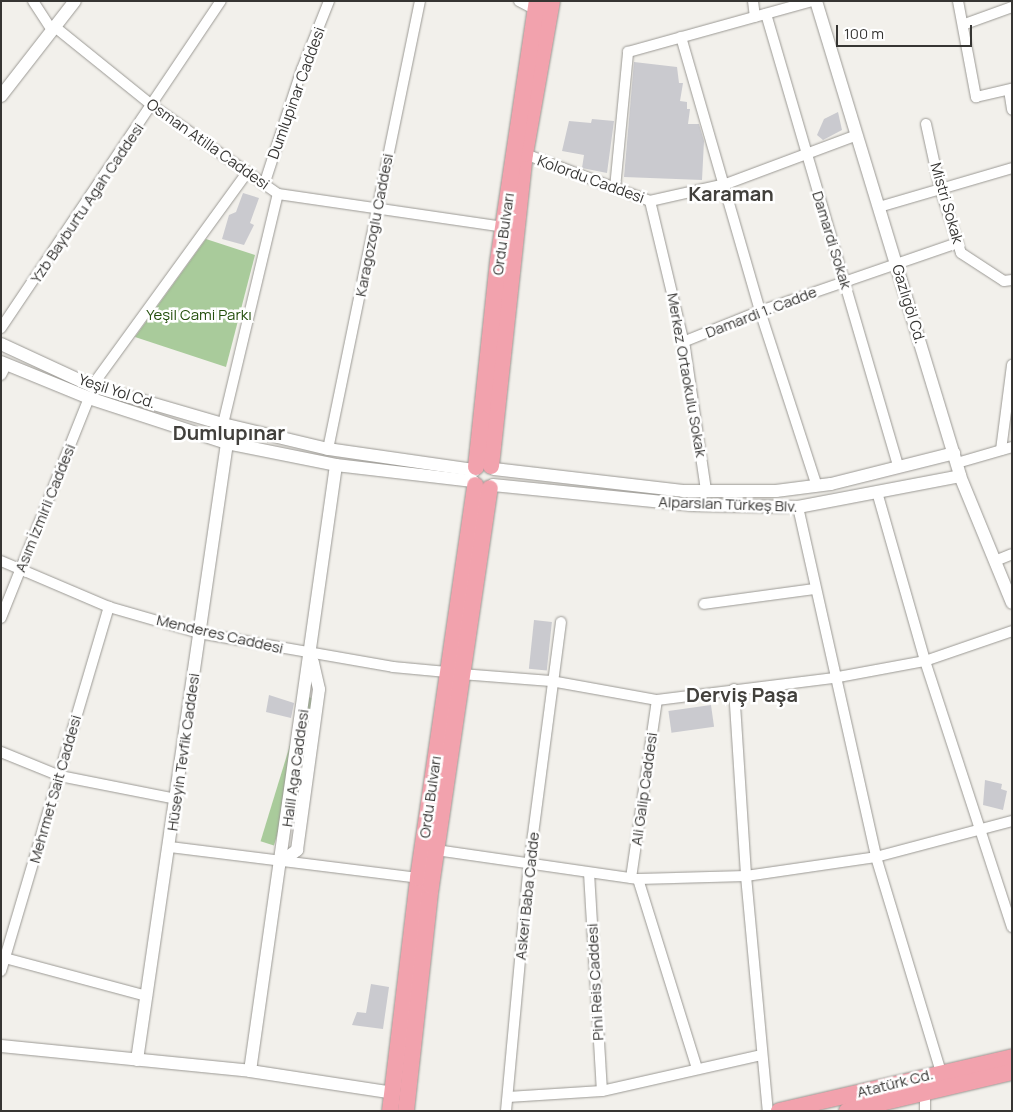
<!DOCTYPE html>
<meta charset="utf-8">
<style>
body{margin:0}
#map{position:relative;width:1013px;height:1112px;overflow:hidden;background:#f2f0eb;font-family:Manrope,sans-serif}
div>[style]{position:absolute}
.green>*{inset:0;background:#a9cb9b;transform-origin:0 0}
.building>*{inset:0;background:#cacacf;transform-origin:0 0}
.roads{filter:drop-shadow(0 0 1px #9b9994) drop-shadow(0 0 1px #9b9994)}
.minor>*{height:10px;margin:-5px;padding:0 5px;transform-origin:5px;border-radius:5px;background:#fff}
.tertiary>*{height:12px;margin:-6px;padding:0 6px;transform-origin:6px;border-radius:6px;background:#fff}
.primary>*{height:16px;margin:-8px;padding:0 8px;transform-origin:8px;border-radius:8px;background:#f2a2ad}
span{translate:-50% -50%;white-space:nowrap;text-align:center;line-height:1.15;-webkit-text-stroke:5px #fff;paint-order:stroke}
.street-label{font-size:15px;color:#363533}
.park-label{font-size:15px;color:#234e0b}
.district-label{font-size:20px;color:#42403c;font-weight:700}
.frame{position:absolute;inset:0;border:2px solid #363533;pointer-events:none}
.scale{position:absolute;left:836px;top:25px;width:136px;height:22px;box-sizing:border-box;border:2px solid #363533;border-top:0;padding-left:6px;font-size:15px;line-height:18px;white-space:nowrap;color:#363533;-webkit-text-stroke:4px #fff;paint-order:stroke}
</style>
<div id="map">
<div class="green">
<i style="clip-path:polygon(206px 239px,255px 255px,226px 367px,135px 337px)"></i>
<i style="left:305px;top:696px;width:14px;height:152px;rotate:17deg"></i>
</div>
<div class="building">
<i style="clip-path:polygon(634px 62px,677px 67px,679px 83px,683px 83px,680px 101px,687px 102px,687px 109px,690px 109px,688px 124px,699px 124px,704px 141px,702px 180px,624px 177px)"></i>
<i style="clip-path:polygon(838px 112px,842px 130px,823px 140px,817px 135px,824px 119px)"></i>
<i style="clip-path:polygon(592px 119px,614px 121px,607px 173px,582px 168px,584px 155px,562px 151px,569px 121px,591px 123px)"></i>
<i style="clip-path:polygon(243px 193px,259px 198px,250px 223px,254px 225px,244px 245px,222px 239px,229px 215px,236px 212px)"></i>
<i style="left:534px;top:620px;width:18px;height:49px;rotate:6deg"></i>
<i style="clip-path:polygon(269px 695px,294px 703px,291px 718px,266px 712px)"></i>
<i style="left:711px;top:705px;width:22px;height:43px;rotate:82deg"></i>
<i style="clip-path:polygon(985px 780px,1002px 784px,1001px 789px,1007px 791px,1003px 810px,983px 805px)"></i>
<i style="clip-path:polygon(371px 984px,389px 987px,383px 1029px,352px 1025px,357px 1012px,366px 1013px)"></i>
</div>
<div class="roads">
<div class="minor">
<i style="left:33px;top:1px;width:35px;rotate:57deg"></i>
<i style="left:519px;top:1px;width:19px;rotate:28deg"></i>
<i style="left:753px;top:1px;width:16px;rotate:83deg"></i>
<i style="left:958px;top:1px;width:98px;rotate:79.4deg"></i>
<i style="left:976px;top:97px;width:37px;rotate:-13deg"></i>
<i style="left:766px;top:14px;width:471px;rotate:73.7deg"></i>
<i style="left:965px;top:24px;width:50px;rotate:-19.9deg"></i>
<i style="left:55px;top:27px;width:126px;rotate:38.9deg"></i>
<i style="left:153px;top:106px;width:153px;rotate:35.1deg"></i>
<i style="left:278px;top:194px;width:228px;rotate:8.3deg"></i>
<i style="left:681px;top:37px;width:285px;rotate:73.9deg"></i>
<i style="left:760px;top:311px;width:184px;rotate:72deg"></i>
<i style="left:1009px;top:90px;width:20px;rotate:81deg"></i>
<i style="left:926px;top:124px;width:66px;rotate:77.7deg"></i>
<i style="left:940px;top:188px;width:68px;rotate:72.1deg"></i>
<i style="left:961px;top:253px;width:51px;rotate:33.1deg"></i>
<i style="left:1004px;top:281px;width:8px;rotate:-7deg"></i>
<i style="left:525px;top:154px;width:134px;rotate:20.6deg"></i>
<i style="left:650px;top:201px;width:78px;rotate:-12.6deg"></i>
<i style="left:726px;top:184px;width:140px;rotate:-20.5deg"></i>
<i style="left:264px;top:185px;width:122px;rotate:-71.9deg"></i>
<i style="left:302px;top:69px;width:73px;rotate:-68.3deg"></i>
<i style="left:615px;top:188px;width:137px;rotate:-84.5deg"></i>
<i style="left:628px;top:52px;width:191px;rotate:-15.5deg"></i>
<i style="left:650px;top:201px;width:151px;rotate:76.6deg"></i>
<i style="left:685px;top:348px;width:145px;rotate:81.6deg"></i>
<i style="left:879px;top:207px;width:139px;rotate:-16.3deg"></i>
<i style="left:1px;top:328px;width:394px;rotate:-56.1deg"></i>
<i style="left:683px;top:342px;width:83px;rotate:-21.9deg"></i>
<i style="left:760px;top:311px;width:209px;rotate:-19deg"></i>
<i style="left:1px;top:375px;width:11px;rotate:-63deg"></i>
<i style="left:92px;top:386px;width:262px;rotate:-54deg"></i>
<i style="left:223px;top:424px;width:236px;rotate:-76.6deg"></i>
<i style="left:328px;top:449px;width:457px;rotate:-78.4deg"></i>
<i style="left:1001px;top:450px;width:86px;rotate:-82.6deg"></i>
<i style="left:957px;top:463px;width:57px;rotate:-16.2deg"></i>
<i style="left:877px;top:492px;width:176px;rotate:74.1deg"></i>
<i style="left:925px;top:661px;width:280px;rotate:71.9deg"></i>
<i style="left:798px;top:507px;width:359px;rotate:77.4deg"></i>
<i style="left:876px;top:857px;width:225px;rotate:73.2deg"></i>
<i style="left:1px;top:561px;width:117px;rotate:23.1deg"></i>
<i style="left:109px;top:607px;width:94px;rotate:16.1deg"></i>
<i style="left:199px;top:633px;width:197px;rotate:9.9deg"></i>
<i style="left:393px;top:667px;width:54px;rotate:5.3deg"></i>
<i style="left:995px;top:561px;width:18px;rotate:-22deg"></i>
<i style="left:704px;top:604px;width:112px;rotate:-7.7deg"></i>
<i style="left:1px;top:618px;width:237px;rotate:-68.2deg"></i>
<i style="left:461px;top:674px;width:90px;rotate:4.4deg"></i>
<i style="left:551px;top:681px;width:108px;rotate:10.2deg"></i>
<i style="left:657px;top:700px;width:177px;rotate:-7.1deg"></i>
<i style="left:833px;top:678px;width:94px;rotate:-10.5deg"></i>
<i style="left:925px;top:661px;width:92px;rotate:-19deg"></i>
<i style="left:734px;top:689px;width:187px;rotate:86.3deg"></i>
<i style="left:746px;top:876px;width:236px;rotate:84.7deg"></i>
<i style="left:1px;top:752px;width:64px;rotate:22.1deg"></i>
<i style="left:60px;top:776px;width:118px;rotate:11.2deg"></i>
<i style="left:170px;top:847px;width:250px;rotate:7.1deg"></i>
<i style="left:436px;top:850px;width:204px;rotate:8.2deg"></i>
<i style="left:638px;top:879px;width:108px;rotate:-1.6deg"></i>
<i style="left:746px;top:876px;width:131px;rotate:-8.3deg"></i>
<i style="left:876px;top:857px;width:141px;rotate:-14.8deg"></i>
<i style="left:589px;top:873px;width:218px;rotate:86.6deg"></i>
<i style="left:631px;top:878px;width:180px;rotate:-81.7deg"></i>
<i style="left:638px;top:879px;width:199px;rotate:72.7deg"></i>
<i style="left:5px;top:958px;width:147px;rotate:15deg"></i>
<i style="left:1px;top:971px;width:380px;rotate:-73.5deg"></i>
<i style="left:925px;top:1093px;width:18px;rotate:90deg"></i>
<i style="left:508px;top:1097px;width:94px;rotate:-3.7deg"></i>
<i style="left:602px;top:1091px;width:164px;rotate:-12.7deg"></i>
<i style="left:506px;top:1111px;width:247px;rotate:-84.7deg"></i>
<i style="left:529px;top:865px;width:245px;rotate:-82.5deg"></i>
</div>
<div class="tertiary">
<i style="left:816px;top:1px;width:496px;rotate:73.1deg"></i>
<i style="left:960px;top:476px;width:137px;rotate:67.7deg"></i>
<i style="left:1px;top:96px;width:120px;rotate:-52.1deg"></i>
<i style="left:1px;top:344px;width:100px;rotate:24.8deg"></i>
<i style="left:92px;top:386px;width:136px;rotate:16.2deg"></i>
<i style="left:223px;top:424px;width:108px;rotate:13.4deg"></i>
<i style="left:328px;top:449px;width:148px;rotate:8.2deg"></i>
<i style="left:1px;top:362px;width:95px;rotate:22.2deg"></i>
<i style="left:89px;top:398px;width:145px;rotate:18.1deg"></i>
<i style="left:227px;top:443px;width:111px;rotate:11.4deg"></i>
<i style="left:336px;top:465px;width:138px;rotate:6.7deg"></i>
<i style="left:494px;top:469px;width:190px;rotate:6.6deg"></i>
<i style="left:683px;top:491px;width:93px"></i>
<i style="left:776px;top:491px;width:55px;rotate:-7.3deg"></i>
<i style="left:831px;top:484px;width:127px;rotate:-14.1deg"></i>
<i style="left:493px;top:485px;width:201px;rotate:5.7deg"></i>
<i style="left:693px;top:505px;width:105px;rotate:1.1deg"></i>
<i style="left:798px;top:507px;width:165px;rotate:-10.8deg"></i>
<i style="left:282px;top:861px;width:19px;rotate:-36deg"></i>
<i style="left:297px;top:850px;width:162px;rotate:-82.2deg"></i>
<i style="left:319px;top:689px;width:28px;rotate:-103deg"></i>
<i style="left:1px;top:1046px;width:250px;rotate:5.7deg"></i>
<i style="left:250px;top:1071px;width:145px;rotate:8.7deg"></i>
<i style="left:137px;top:1060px;width:624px;rotate:-81.7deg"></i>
<i style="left:250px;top:1071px;width:612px;rotate:-81.92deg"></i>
</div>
<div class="primary">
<i style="left:491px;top:466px;width:314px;rotate:-83.8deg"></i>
<i style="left:525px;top:154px;width:155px;rotate:-80deg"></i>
<i style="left:476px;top:467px;width:207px;rotate:-83.9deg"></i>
<i style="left:498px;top:261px;width:263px;rotate:-81.5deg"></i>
<i style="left:390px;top:1111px;width:235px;rotate:-83.1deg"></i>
<i style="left:418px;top:878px;width:397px;rotate:-81.7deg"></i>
<i style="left:406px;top:1111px;width:226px;rotate:-83.7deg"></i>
<i style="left:431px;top:886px;width:402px;rotate:-81.6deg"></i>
<i style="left:779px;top:1111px;width:239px;rotate:-13deg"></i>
<i style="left:847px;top:1111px;width:170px;rotate:-13.3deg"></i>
</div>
</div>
<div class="street-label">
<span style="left:296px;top:93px;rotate:-70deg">Dumlupinar Caddesi</span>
<span style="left:208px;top:144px;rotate:35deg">Osman Atilla Caddesi</span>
<span style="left:591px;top:179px;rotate:20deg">Kolordu Caddesi</span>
<span style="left:87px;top:203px;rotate:-56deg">Yzb Bayburtu Agah Caddesi</span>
<span style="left:947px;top:203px;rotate:74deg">Mistri Sokak</span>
<span style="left:374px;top:225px;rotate:-79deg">Karagozoglu Caddesi</span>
<span style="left:503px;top:234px;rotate:-82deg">Ordu Bulvarı</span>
<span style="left:832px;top:240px;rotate:73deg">Damardi Sokak</span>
<span style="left:909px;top:304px;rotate:73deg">Gazlıgöl Cd.</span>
<span style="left:761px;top:312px;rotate:-21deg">Damardi 1. Cadde</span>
<span style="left:687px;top:375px;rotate:80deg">Merkez Ortaokulu Sokak</span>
<span style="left:117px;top:391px;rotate:18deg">Yeşil Yol Cd.</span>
<span style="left:728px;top:504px;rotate:2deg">Alparslan Türkeş Blv.</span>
<span style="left:45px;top:508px;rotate:-68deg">Asım İzmirli Caddesi</span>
<span style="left:220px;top:634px;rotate:13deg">Menderes Caddesi</span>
<span style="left:183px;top:752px;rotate:-82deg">Hüseyin Tevfik Caddesi</span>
<span style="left:295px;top:768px;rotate:-82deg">Halil Aga Caddesi</span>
<span style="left:55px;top:789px;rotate:-74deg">Mehrmet Sait Caddesi</span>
<span style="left:644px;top:789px;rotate:-82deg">Ali Galip Caddesi</span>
<span style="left:430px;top:797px;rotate:-82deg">Ordu Bulvarı</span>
<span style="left:527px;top:896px;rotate:-84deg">Askeri Baba Cadde</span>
<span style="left:595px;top:982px;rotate:-93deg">Pini Reis Caddesi</span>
<span style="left:895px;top:1083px;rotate:-14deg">Atatürk Cd.</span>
</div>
<div class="park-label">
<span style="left:199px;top:315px">Yeşil Cami Parkı</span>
</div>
<div class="district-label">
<span style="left:731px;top:193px">Karaman</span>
<span style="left:229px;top:432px">Dumlupınar</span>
<span style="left:742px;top:694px">Derviş Paşa</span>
</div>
<div class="frame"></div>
<div class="scale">100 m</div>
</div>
